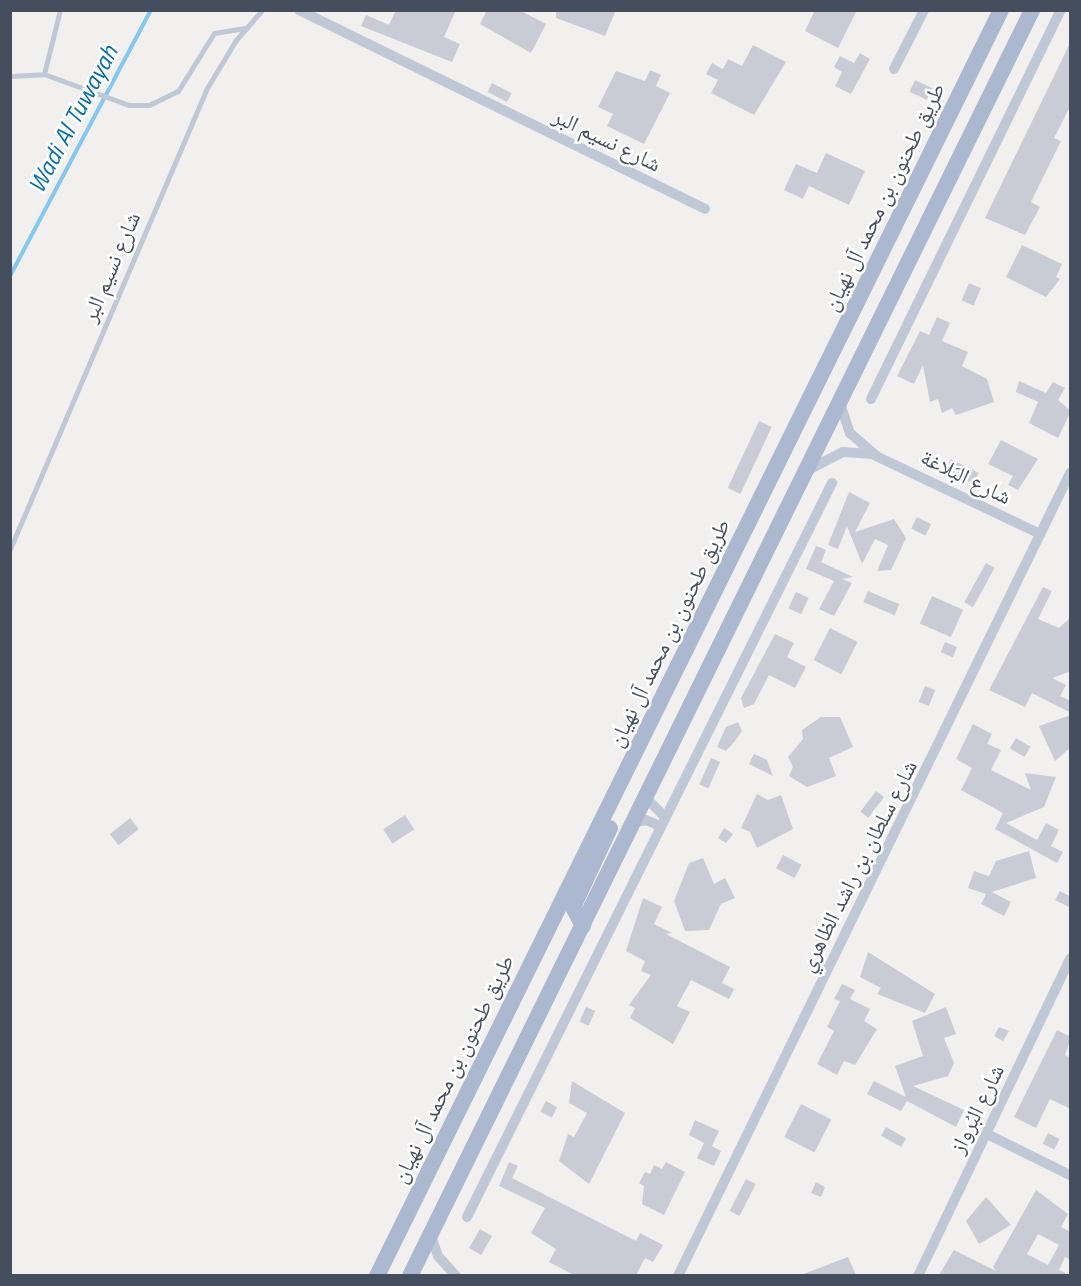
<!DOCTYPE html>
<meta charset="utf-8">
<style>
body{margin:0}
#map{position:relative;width:1081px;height:1286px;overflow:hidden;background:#f2efef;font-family:"Titillium Web","Noto Naskh Arabic",sans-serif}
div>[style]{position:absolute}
.stream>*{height:4px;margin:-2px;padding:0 2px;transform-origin:2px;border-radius:2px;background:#83c7f3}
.building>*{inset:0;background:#caccd5;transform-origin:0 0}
.lane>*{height:5px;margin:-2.5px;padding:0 2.5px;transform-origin:2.5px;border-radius:2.5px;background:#c1c8d5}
.street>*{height:10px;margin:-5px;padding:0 5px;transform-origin:5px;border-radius:5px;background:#c1c8d5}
.primary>*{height:16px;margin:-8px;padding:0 8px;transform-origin:8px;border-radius:8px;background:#acb8d0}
span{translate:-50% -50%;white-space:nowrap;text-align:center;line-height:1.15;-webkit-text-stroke:5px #fff;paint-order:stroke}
.street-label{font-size:22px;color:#454e5e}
.water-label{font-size:24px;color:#006eb6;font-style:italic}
.frame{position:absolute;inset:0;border:12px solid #454e5e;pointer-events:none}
</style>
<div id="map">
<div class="stream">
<i style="left:10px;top:276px;width:301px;rotate:-62.1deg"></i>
</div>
<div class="building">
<i style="clip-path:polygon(396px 10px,456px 10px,444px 37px,460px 44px,452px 62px,361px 26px,366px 15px,389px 25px)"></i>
<i style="clip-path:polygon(487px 10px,519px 10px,546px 24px,531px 53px,480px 24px)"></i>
<i style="clip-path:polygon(556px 10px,616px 10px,605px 36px,556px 18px)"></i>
<i style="clip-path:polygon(815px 10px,857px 10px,838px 48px,805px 31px)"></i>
<i style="clip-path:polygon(1071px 41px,1071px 105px,1054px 138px,1061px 141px,1031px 202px,1040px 207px,1025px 235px,985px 218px)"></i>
<i style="clip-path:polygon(753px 45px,786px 62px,754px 115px,711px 93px,718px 80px,706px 74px,712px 63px,723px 69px,728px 59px,742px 66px)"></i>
<i style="clip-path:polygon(860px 53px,870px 59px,851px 94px,835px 86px,842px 72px,834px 67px,840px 56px,854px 63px)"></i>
<i style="clip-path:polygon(650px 70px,661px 75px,656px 86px,670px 93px,644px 144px,607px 126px,613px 114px,598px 107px,616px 71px,645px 81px)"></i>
<i style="left:915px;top:80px;width:19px;height:13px;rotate:25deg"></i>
<i style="left:492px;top:83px;width:22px;height:10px;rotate:27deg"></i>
<i style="clip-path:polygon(826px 153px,865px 171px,849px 205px,809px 186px,803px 199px,784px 190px,796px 164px,817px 173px)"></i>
<i style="clip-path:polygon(1022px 245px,1062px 264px,1056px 277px,1060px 279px,1046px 297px,1006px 277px)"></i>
<i style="left:969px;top:283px;width:13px;height:19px;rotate:23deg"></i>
<i style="clip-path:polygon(937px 317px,950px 323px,942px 341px,968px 352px,962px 366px,987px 379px,994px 402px,956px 415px,952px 408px,942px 413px,938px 399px,930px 402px,923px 365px,914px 384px,897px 376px,920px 331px,929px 335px)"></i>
<i style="clip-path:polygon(1019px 381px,1046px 393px,1053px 382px,1065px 388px,1058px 400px,1071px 411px,1058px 438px,1029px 423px,1038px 402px,1016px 392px)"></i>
<i style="left:759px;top:421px;width:14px;height:74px;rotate:25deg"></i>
<i style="clip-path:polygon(1001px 440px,1038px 459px,1018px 490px,1008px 485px,1013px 476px,988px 464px)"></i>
<i style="left:951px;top:459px;width:31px;height:12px;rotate:27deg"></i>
<i style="clip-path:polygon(849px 492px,870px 503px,855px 532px,894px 519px,906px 538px,891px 570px,877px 571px,888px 545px,875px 539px,862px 564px,847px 526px,838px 549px,828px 545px)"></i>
<i style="left:917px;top:517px;width:16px;height:13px;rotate:27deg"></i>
<i style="clip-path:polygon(816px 546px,826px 550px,821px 562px,853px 577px,842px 579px,852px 583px,834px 616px,819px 609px,834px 581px,806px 569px)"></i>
<i style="left:986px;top:563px;width:10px;height:45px;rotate:29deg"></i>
<i style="clip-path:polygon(1043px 587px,1052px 591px,1038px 619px,1059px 628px,1071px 617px,1071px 671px,1052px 678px,1066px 685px,1060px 696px,1071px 701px,1071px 713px,1032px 693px,1025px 707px,989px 690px)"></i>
<i style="left:868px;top:591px;width:34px;height:12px;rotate:23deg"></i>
<i style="left:796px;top:592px;width:14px;height:18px;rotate:25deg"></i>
<i style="left:932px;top:596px;width:34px;height:30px;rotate:24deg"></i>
<i style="left:830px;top:628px;width:31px;height:36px;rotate:27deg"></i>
<i style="clip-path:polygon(775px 634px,794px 643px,787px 657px,806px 667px,795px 688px,769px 675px,754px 704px,744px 708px,741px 698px)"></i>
<i style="left:945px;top:642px;width:13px;height:11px;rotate:23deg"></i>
<i style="left:925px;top:686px;width:11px;height:17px;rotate:22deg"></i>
<i style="clip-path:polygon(1071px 715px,1071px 747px,1055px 761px,1039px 726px)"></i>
<i style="clip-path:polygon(821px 717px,840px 717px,853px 747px,829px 758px,836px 776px,807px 787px,789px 776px,793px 767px,788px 757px,803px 739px,802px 730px)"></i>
<i style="clip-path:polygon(738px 722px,742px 731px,735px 741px,726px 751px,717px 747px,726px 727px)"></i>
<i style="clip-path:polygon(973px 724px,992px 734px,987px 744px,1001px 750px,991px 770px,1031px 790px,1025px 773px,1056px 777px,1044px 807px,1006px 823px,1037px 840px,1046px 823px,1059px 830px,1051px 846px,1063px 852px,1057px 863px,995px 829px,1003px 813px,961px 790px,972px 768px,956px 759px)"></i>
<i style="left:1016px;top:738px;width:17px;height:12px;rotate:31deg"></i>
<i style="clip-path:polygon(754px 754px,767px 760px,773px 776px,749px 764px)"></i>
<i style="left:711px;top:758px;width:10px;height:29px;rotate:24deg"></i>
<i style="left:876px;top:791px;width:10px;height:26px;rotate:37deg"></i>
<i style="clip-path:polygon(757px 794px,768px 800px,781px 795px,793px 829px,757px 848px,750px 832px,741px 828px)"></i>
<i style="left:405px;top:815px;width:17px;height:26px;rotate:57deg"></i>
<i style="left:130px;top:818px;width:14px;height:26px;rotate:51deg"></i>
<i style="clip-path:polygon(724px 828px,733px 834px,726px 843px,718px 838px)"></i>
<i style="clip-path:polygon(1029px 851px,1036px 878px,992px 892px,1011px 902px,1004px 916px,981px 904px,986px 894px,968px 888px,974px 871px,989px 876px,996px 861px)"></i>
<i style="left:783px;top:855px;width:21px;height:15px;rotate:28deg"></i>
<i style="clip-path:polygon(703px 858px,714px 884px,725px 878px,735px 898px,721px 904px,709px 930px,685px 931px,674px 901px,689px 863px)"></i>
<i style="clip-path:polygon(1060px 891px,1071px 897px,1071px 908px,1055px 900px)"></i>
<i style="clip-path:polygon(643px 898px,662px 907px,654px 924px,672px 933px,666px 934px,730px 967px,722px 983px,734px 989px,729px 999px,691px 980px,677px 1006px,690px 1012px,673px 1044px,630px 1018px,635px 1008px,629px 1005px,651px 975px,641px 971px,645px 961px,626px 951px)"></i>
<i style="clip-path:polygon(868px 952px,935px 994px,925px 1013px,877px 994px,881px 988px,860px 977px)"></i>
<i style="clip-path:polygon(842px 984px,855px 990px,850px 999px,870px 1009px,864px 1021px,877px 1029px,855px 1065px,844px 1061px,837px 1075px,817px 1064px,834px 1031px,827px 1027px,840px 1001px,834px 999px)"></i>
<i style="left:586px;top:1007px;width:10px;height:16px;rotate:24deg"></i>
<i style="clip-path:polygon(946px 1007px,956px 1034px,944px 1038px,954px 1063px,948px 1076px,913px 1086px,964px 1110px,956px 1127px,907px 1101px,901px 1111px,867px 1094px,874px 1081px,906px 1097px,895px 1066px,923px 1056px,912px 1021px)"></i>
<i style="clip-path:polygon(999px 1027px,1009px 1031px,1003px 1041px,994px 1036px)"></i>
<i style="clip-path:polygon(1057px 1030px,1071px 1037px,1065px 1055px,1071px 1058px,1071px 1109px,1050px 1099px,1036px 1128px,1014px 1117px)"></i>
<i style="clip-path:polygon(572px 1081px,625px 1113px,589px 1184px,559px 1161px,568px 1134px,574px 1137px,587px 1113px,569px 1103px)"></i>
<i style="left:546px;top:1101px;width:13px;height:12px;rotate:29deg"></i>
<i style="left:801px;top:1104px;width:34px;height:37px;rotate:27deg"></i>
<i style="clip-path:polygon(695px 1120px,719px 1131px,712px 1146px,721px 1151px,714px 1166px,697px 1158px,704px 1143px,689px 1135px)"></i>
<i style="left:886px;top:1127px;width:23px;height:10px;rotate:29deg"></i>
<i style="left:1048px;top:1133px;width:13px;height:12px;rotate:27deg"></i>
<i style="clip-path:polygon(509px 1162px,518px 1166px,512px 1178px,636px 1241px,640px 1233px,663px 1245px,653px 1262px,645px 1258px,636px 1275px,574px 1275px,549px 1262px,556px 1249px,531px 1233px,545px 1208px,499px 1186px)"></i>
<i style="clip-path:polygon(666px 1162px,685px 1172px,664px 1215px,642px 1204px,644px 1186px,639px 1183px,645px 1172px,650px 1174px,654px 1165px,662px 1169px)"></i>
<i style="left:746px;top:1179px;width:11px;height:36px;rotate:27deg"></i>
<i style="clip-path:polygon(816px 1182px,825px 1187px,821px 1197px,811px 1193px)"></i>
<i style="clip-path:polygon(evenodd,1036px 1190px,1068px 1214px,1061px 1227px,1071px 1232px,1071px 1260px,1065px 1257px,1059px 1270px,1070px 1275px,939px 1275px,954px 1250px,996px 1271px,993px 1267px,1036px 1190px,1038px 1234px,1059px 1245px,1048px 1265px,1027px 1254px,1038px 1234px)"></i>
<i style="clip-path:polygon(986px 1197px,1011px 1225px,979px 1244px,966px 1221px)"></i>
<i style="left:480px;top:1229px;width:14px;height:22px;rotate:30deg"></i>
<i style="clip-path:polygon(848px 1257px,856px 1275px,801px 1275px)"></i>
</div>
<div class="lane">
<i style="left:44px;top:74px;width:66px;rotate:-76deg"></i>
<i style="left:10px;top:76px;width:34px;rotate:-3deg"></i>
<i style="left:44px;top:74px;width:90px;rotate:20deg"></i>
<i style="left:129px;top:105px;width:20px"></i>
<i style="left:149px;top:105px;width:32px;rotate:-26deg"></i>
<i style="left:178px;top:91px;width:68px;rotate:-58.2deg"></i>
<i style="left:214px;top:33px;width:33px;rotate:-9deg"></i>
<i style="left:10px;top:549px;width:501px;rotate:-66.86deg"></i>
<i style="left:207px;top:88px;width:56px;rotate:-58.9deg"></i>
<i style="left:236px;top:40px;width:40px;rotate:-49deg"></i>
</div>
<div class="street">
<i style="left:299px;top:10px;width:452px;rotate:26.1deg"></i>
<i style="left:894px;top:69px;width:66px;rotate:-63deg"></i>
<i style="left:871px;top:399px;width:433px;rotate:-64deg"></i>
<i style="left:840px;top:403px;width:32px;rotate:72deg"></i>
<i style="left:850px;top:433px;width:35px;rotate:41deg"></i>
<i style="left:876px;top:456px;width:182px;rotate:25.4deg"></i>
<i style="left:806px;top:471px;width:42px;rotate:-27.2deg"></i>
<i style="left:843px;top:452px;width:27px;rotate:4deg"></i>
<i style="left:644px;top:796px;width:30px;rotate:45deg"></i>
<i style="left:631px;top:823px;width:15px;rotate:-11deg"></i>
<i style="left:646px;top:820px;width:15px;rotate:23deg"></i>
<i style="left:987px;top:1134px;width:93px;rotate:26.3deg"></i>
<i style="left:467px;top:1217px;width:820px;rotate:-63.56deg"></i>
<i style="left:430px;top:1233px;width:24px;rotate:71deg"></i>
<i style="left:438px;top:1256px;width:27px;rotate:48deg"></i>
<i style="left:678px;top:1276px;width:894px;rotate:-63.98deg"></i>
<i style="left:918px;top:1276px;width:352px;rotate:-64.4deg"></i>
</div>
<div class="primary">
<i style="left:583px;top:926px;width:21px;rotate:-118deg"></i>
<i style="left:573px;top:907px;width:87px;rotate:-64.9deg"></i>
<i style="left:377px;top:1276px;width:1411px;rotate:-63.76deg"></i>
<i style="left:410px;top:1276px;width:1411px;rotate:-63.83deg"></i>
</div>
<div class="street-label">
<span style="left:607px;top:140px;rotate:26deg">شارع نسيم البر</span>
<span style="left:884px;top:197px;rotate:-64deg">طريق طحنون بن محمد آل نهيان</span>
<span style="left:111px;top:267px;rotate:-67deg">شارع نسيم البر</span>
<span style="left:966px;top:477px;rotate:26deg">شارع البَلاغة</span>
<span style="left:669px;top:633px;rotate:-64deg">طريق طحنون بن محمد آل نهيان</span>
<span style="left:858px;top:866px;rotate:-63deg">شارع سلطان بن راشد الظاهري</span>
<span style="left:453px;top:1069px;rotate:-64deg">طريق طحنون بن محمد آل نهيان</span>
<span style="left:977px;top:1109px;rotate:-64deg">شارع البُرواز</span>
</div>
<div class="water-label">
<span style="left:73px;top:119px;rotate:-62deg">Wadi Al Tuwayah</span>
</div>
<div class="frame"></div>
</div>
